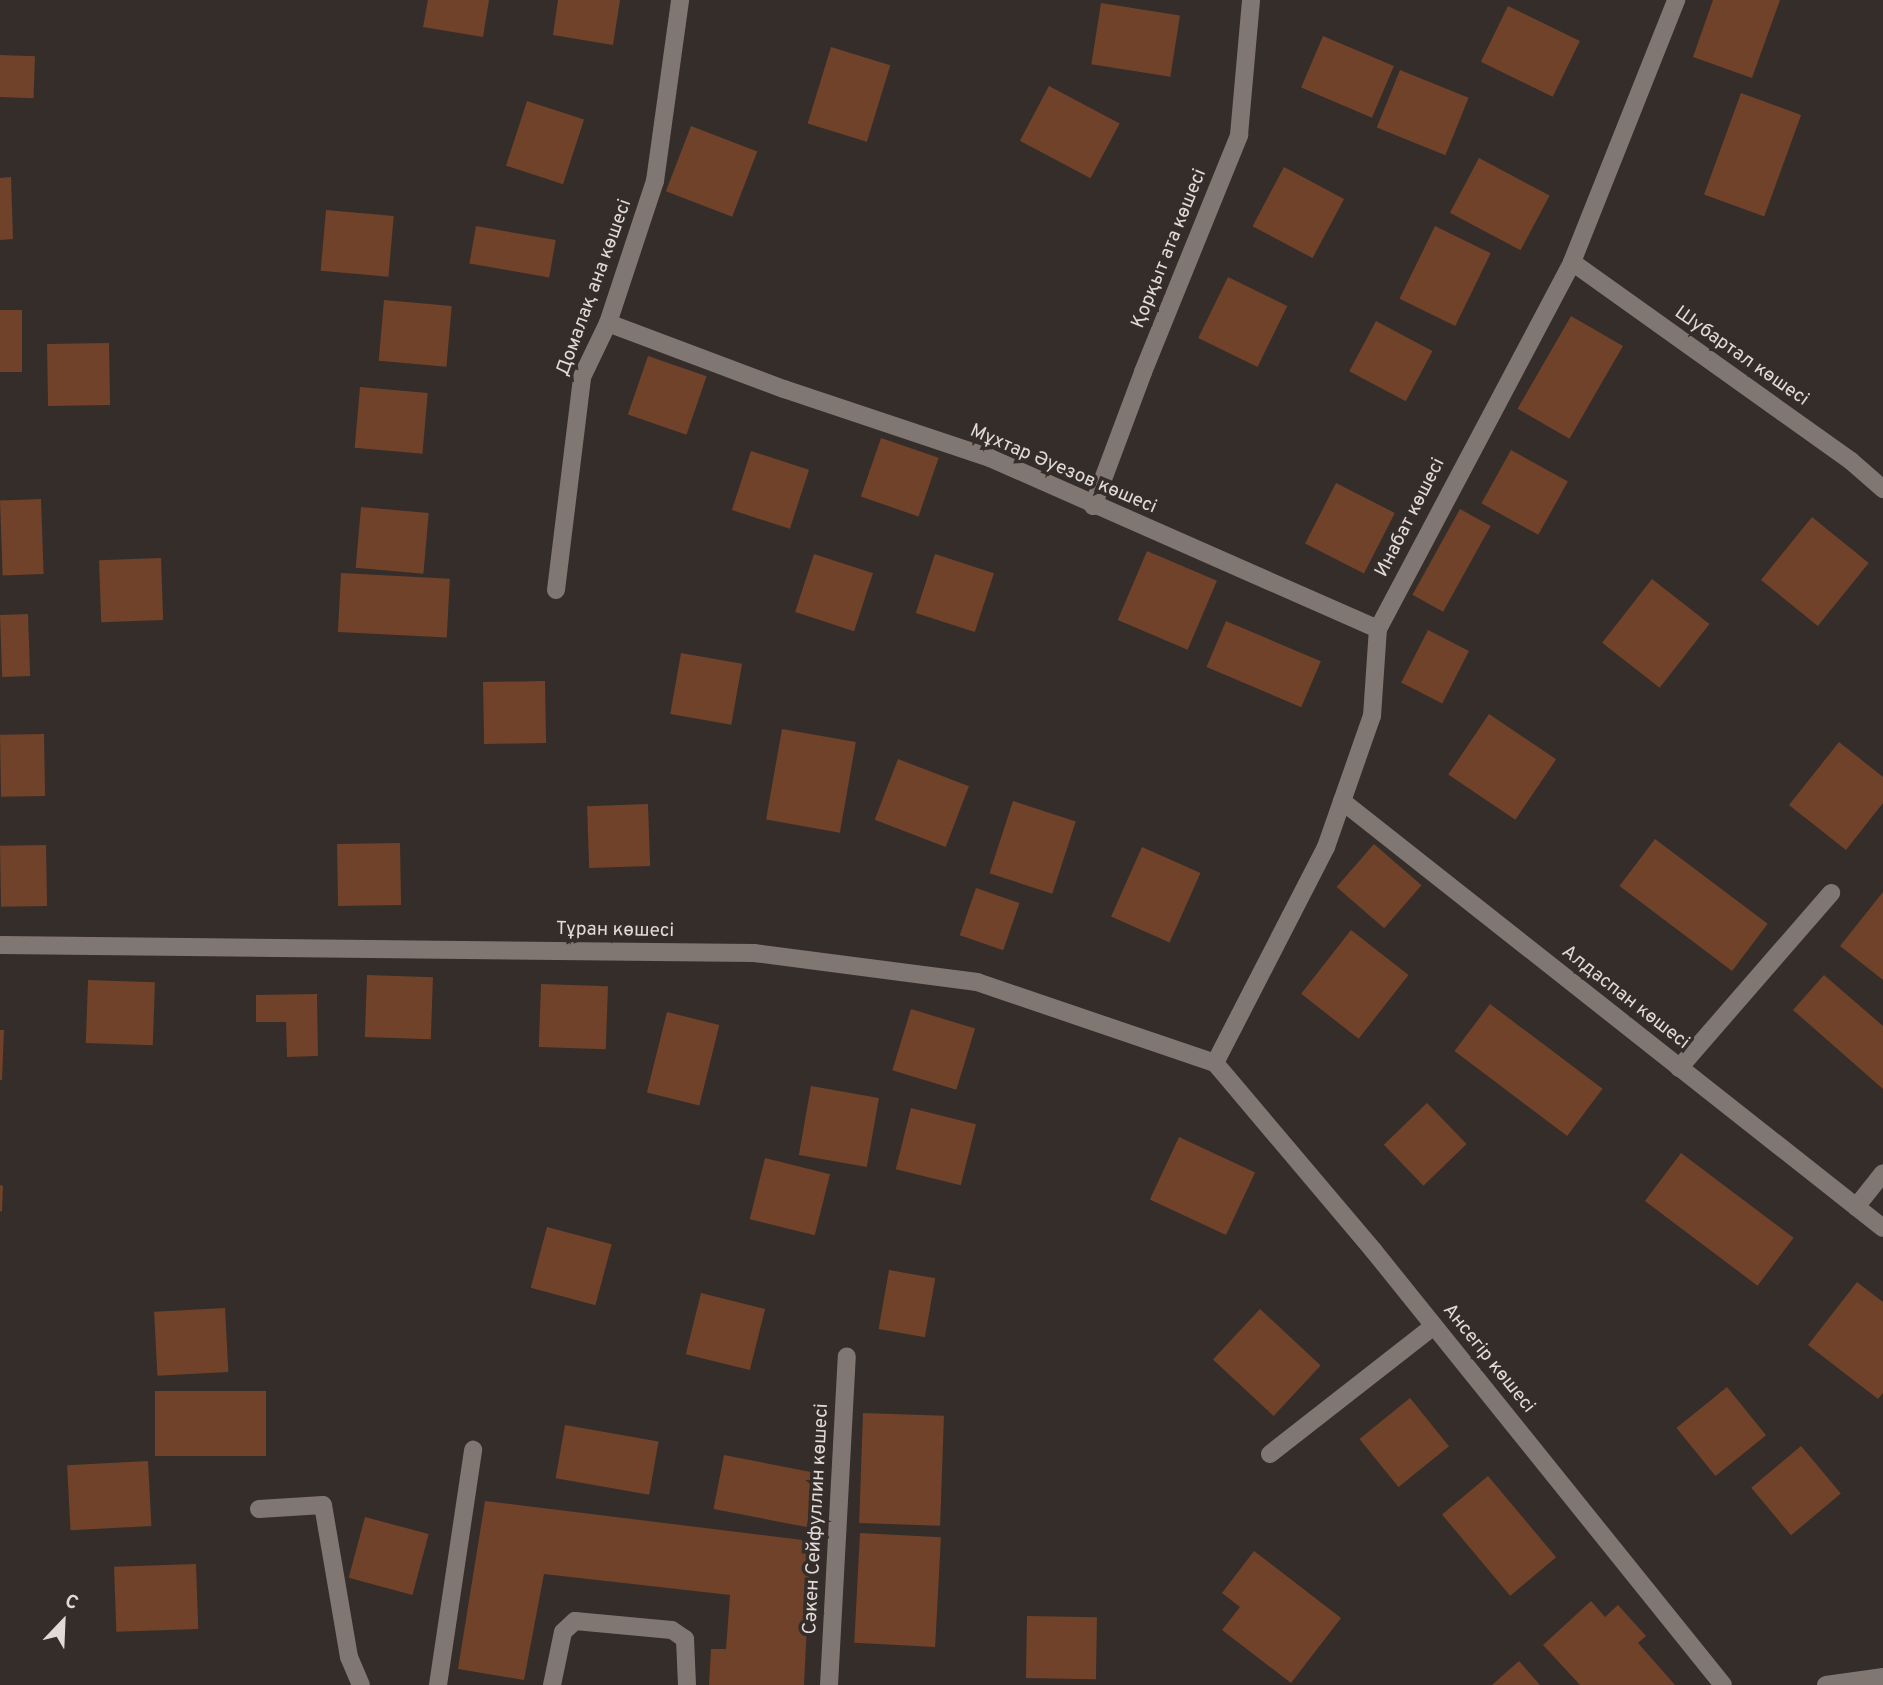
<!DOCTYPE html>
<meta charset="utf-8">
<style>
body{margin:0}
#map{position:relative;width:1883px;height:1685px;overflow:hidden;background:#352d2a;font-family:Overpass,sans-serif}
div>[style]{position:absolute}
.building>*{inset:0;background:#6f4229;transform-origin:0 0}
.minor>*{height:18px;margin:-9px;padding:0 9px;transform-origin:9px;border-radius:9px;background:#807773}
span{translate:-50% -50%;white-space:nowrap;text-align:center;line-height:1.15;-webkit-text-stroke:7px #352d2a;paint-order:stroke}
.street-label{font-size:19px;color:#e0dbd9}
.north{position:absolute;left:28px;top:1587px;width:70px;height:70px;-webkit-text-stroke:5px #352d2a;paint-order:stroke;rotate:23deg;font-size:19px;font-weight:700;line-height:28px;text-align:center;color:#e0dbd9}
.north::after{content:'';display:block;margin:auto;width:24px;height:32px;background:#e0dbd9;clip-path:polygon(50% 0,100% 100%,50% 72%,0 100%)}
</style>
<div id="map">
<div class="building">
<i style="clip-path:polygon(428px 0,489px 0,483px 37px,423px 27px)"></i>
<i style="clip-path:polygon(558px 0,620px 0,613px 45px,553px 35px)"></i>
<i style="clip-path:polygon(1713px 0,1780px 0,1752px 78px,1693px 57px)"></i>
<i style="left:1101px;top:3px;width:80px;height:62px;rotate:9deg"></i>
<i style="left:1508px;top:6px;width:80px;height:62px;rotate:26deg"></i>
<i style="left:1323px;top:36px;width:77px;height:56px;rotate:23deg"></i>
<i style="left:831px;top:47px;width:62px;height:80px;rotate:17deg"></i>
<i style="left:0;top:55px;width:35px;height:42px;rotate:2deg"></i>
<i style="left:1400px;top:70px;width:74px;height:62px;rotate:22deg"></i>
<i style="left:1049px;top:86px;width:80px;height:62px;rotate:28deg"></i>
<i style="left:1741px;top:93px;width:64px;height:108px;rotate:20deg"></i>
<i style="left:527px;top:101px;width:60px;height:68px;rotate:18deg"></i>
<i style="left:691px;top:126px;width:71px;height:70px;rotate:21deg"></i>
<i style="left:1479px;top:158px;width:80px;height:62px;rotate:28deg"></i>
<i style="left:1284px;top:167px;width:68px;height:67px;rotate:28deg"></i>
<i style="clip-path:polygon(11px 177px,13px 239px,0 240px,0 178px)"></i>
<i style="left:326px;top:210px;width:68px;height:61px;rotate:5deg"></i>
<i style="left:476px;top:226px;width:81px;height:38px;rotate:10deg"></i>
<i style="left:1435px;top:226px;width:62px;height:81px;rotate:26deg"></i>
<i style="left:1228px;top:277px;width:66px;height:68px;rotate:26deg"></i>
<i style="left:384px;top:300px;width:68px;height:61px;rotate:5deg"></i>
<i style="left:0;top:310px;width:22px;height:62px"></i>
<i style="left:1571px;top:316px;width:60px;height:107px;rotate:30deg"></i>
<i style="left:1376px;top:321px;width:64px;height:57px;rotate:28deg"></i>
<i style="left:109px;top:343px;width:62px;height:62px;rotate:89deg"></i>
<i style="left:648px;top:356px;width:62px;height:62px;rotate:19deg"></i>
<i style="left:360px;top:387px;width:68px;height:61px;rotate:5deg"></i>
<i style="left:881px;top:438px;width:61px;height:62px;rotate:19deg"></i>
<i style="left:1511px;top:450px;width:65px;height:61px;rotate:29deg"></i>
<i style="left:751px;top:451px;width:61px;height:62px;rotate:18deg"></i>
<i style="left:1336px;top:483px;width:66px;height:68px;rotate:27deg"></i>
<i style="left:41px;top:499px;width:75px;height:41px;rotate:88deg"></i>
<i style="left:361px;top:507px;width:68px;height:61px;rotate:5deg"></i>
<i style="left:1460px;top:509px;width:35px;height:98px;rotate:29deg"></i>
<i style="left:1812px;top:517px;width:73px;height:81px;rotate:39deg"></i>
<i style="left:1147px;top:551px;width:76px;height:75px;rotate:23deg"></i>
<i style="left:814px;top:554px;width:62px;height:61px;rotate:18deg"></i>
<i style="left:935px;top:554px;width:62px;height:62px;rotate:18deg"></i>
<i style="left:161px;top:558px;width:62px;height:62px;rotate:88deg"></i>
<i style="left:341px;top:573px;width:109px;height:59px;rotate:3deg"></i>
<i style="left:1652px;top:579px;width:73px;height:81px;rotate:38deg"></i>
<i style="left:28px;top:614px;width:62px;height:28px;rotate:88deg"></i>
<i style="left:1226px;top:621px;width:103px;height:50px;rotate:23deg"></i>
<i style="left:1428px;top:630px;width:46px;height:59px;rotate:27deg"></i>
<i style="left:681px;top:653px;width:62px;height:62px;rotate:10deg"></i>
<i style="left:545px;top:681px;width:62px;height:62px;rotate:89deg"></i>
<i style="left:1489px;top:714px;width:81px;height:73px;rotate:34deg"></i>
<i style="left:782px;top:729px;width:75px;height:92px;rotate:10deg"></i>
<i style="left:44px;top:734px;width:62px;height:44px;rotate:89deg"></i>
<i style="clip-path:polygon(1839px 742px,1883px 777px,1883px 803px,1846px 850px,1789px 805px)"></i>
<i style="left:898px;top:759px;width:76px;height:65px;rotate:21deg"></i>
<i style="left:1013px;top:801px;width:66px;height:76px;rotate:18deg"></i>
<i style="left:648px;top:804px;width:62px;height:61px;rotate:88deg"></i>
<i style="left:1655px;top:839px;width:141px;height:59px;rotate:37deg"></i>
<i style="left:400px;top:843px;width:62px;height:63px;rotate:89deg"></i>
<i style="left:1374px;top:844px;width:63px;height:57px;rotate:41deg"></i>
<i style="left:46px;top:845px;width:61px;height:46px;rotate:89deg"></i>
<i style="left:1142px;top:847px;width:64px;height:76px;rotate:24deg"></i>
<i style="left:976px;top:888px;width:46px;height:50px;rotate:19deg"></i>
<i style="clip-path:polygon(1883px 892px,1883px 980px,1840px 946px)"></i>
<i style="left:1351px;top:930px;width:73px;height:81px;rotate:38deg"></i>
<i style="left:367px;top:975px;width:66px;height:62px;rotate:2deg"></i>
<i style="clip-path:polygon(1824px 975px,1883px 1026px,1883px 1089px,1793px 1010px)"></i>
<i style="left:88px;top:980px;width:67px;height:63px;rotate:2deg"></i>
<i style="left:541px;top:984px;width:67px;height:63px;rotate:2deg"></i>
<i style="clip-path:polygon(317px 994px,318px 1056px,287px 1057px,286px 1022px,256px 1022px,256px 995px)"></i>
<i style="left:1490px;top:1004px;width:141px;height:59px;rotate:37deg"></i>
<i style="left:911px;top:1009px;width:67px;height:64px;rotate:17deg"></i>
<i style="left:667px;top:1012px;width:54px;height:83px;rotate:14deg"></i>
<i style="clip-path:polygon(0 1030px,4px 1030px,2px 1080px,0 1080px)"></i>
<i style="left:811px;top:1086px;width:69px;height:70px;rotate:10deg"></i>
<i style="left:1427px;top:1103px;width:57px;height:60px;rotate:46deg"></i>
<i style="left:911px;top:1108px;width:67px;height:63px;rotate:14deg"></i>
<i style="left:1179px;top:1137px;width:84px;height:69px;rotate:25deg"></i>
<i style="left:1681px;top:1153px;width:141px;height:60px;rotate:37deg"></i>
<i style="left:765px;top:1158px;width:67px;height:63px;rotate:14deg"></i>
<i style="clip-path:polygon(0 1185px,3px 1186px,2px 1212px,0 1211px)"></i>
<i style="left:547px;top:1227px;width:67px;height:63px;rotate:15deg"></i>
<i style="left:889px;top:1270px;width:47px;height:60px;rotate:10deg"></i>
<i style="clip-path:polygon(1857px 1282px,1883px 1302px,1883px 1393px,1878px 1399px,1808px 1345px)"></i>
<i style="left:701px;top:1293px;width:66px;height:63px;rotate:14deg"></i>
<i style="left:225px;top:1308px;width:64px;height:71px;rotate:87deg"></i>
<i style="left:1260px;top:1309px;width:83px;height:69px;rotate:43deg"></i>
<i style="left:1727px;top:1387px;width:62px;height:65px;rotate:51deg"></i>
<i style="left:155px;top:1391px;width:111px;height:65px"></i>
<i style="left:1410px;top:1398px;width:62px;height:65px;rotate:51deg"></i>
<i style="left:863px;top:1413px;width:81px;height:110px;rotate:2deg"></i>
<i style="left:565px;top:1425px;width:95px;height:54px;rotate:10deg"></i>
<i style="left:1801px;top:1446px;width:62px;height:65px;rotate:50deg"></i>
<i style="left:724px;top:1455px;width:95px;height:55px;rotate:11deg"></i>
<i style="left:148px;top:1461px;width:65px;height:81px;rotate:87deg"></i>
<i style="left:1488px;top:1476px;width:106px;height:60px;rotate:50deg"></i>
<i style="clip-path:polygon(485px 1501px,811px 1541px,804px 1685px,709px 1685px,711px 1649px,726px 1649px,730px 1595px,544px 1574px,524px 1680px,458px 1669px)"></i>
<i style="left:365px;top:1517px;width:66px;height:63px;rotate:15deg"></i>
<i style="left:860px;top:1533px;width:81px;height:110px;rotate:3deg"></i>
<i style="clip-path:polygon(1254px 1551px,1341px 1618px,1291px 1683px,1222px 1630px,1240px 1607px,1222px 1593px)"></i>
<i style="left:196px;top:1564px;width:65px;height:82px;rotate:88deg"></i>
<i style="clip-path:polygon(1591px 1601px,1605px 1617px,1618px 1605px,1646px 1636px,1638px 1643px,1675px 1685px,1580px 1685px,1543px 1645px)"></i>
<i style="left:1027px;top:1616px;width:70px;height:62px;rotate:1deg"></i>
<i style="clip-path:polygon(1519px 1661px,1540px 1685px,1492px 1685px)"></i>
</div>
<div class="minor">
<i style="left:1572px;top:262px;width:343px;rotate:35.5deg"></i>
<i style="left:1851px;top:461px;width:43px;rotate:41.2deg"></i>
<i style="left:608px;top:323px;width:188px;rotate:20.6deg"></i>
<i style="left:784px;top:389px;width:217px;rotate:18.5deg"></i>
<i style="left:990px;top:458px;width:424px;rotate:23.8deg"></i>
<i style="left:1093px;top:506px;width:143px;rotate:-69.5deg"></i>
<i style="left:1143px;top:372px;width:256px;rotate:-67.9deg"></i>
<i style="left:1239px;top:135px;width:136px;rotate:-84.9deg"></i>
<i style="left:556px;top:590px;width:215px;rotate:-83deg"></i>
<i style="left:582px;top:377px;width:60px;rotate:-64.3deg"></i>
<i style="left:608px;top:323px;width:150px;rotate:-71.7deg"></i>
<i style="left:655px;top:181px;width:183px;rotate:-82.1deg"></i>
<i style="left:1342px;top:801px;width:689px;rotate:38.28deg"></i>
<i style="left:0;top:945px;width:754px;rotate:0.61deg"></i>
<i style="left:754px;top:953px;width:225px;rotate:7.4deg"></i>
<i style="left:977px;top:982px;width:251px;rotate:18.8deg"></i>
<i style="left:1215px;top:1063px;width:243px;rotate:-62.8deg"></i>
<i style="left:1326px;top:847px;width:139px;rotate:-70.7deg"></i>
<i style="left:1372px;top:716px;width:87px;rotate:-86.1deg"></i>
<i style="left:1378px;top:629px;width:415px;rotate:-62.1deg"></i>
<i style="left:1572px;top:262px;width:282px;rotate:-68.3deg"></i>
<i style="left:1215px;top:1063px;width:245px;rotate:49.8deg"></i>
<i style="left:1373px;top:1250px;width:558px;rotate:51.18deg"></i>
<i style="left:1679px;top:1068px;width:232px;rotate:-49deg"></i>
<i style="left:1856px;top:1207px;width:43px;rotate:-51.5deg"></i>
<i style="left:1270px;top:1454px;width:208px;rotate:-38deg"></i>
<i style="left:259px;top:1509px;width:64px;rotate:-3.6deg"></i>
<i style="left:323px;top:1505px;width:154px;rotate:80.3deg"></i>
<i style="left:349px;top:1657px;width:30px;rotate:67deg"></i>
<i style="left:438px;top:1685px;width:238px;rotate:-81.5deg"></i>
<i style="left:552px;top:1685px;width:54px;rotate:-78.3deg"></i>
<i style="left:563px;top:1632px;width:16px;rotate:-43deg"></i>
<i style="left:575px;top:1621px;width:97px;rotate:5.3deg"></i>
<i style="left:672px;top:1630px;width:16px;rotate:35deg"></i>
<i style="left:685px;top:1639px;width:46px;rotate:87.5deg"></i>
<i style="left:829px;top:1685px;width:329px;rotate:-86.9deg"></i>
<i style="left:1826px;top:1685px;width:58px;rotate:-8deg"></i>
</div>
<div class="street-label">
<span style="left:1170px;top:249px;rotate:-68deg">Қорқыт ата көшесі</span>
<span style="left:595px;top:288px;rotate:-70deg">Домалақ ана көшесі</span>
<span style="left:1741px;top:357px;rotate:35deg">Шубартал көшесі</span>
<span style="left:1063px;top:470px;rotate:23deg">Мұхтар Әуезов көшесі</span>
<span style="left:1411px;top:518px;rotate:-63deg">Инабат көшесі</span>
<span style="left:615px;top:931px;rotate:1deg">Тұран көшесі</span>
<span style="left:1625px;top:998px;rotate:38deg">Алдаспан көшесі</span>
<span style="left:1488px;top:1359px;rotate:51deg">Ансегір көшесі</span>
<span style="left:817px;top:1519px;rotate:-87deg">Сәкен Сейфуллин көшесі</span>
</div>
<div class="north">С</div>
</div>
